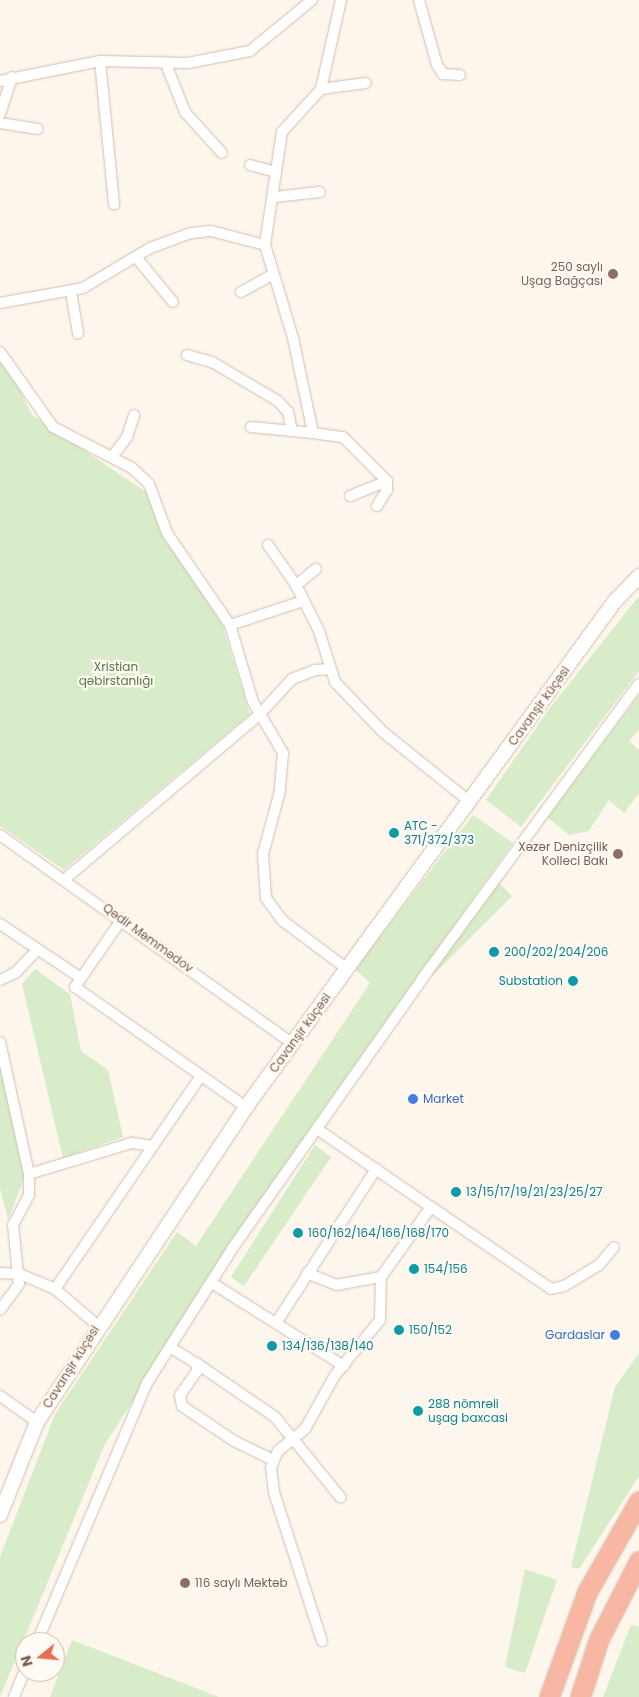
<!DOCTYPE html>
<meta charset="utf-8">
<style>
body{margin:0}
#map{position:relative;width:639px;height:1697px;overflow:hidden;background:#fdf6ec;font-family:Poppins,sans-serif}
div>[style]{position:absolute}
.green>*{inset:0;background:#d8ecc9;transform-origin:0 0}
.roads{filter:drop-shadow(0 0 1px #d1beb0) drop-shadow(0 0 1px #d1beb0)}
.street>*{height:10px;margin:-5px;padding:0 5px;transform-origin:5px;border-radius:5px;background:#fff}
.secondary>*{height:14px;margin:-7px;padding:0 7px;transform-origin:7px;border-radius:7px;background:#fff}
.highway>*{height:19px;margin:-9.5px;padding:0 9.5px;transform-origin:9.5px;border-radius:9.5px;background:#f7b7a3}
.dots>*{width:14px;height:14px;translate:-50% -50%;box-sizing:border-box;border:2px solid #fffaf3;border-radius:50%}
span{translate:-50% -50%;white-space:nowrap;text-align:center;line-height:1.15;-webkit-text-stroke:4.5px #fffaf3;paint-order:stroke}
.education-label{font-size:12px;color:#785e54}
.right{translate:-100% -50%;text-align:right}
.left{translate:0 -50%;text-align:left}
.park-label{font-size:12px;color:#537a41}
.street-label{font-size:12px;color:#7a5c4d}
.culture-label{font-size:12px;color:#0d838f}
.shop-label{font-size:12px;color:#366cbe}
.north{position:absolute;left:15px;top:1632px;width:50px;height:50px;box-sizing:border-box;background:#fffaf3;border:1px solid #cabbb1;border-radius:50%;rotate:253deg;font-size:14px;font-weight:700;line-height:20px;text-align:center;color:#7a5c4d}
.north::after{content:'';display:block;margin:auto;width:18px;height:22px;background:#e76f51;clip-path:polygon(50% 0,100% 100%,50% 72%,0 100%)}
</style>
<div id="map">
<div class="green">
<i style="clip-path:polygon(5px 359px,32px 415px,146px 492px,161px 532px,222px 624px,250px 714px,64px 870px,0 826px,0 362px)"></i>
<i style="clip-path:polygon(639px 596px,639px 671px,521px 827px,486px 800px,549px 709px)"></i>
<i style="clip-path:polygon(639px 695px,639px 729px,629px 741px,639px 750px,639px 793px,624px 813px,609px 800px,589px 831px,569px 835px,547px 817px)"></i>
<i style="clip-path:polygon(473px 815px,513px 843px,314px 1122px,105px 1444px,0 1697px,0 1557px,55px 1414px,177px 1232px,196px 1246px,370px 983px,355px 969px)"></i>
<i style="left:498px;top:882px;width:20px;height:113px;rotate:45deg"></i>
<i style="clip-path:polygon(35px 969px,70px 994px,81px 1051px,108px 1070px,123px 1137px,63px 1158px,22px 984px)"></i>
<i style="clip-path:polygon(0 1058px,25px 1176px,8px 1220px,0 1188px)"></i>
<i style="clip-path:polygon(315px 1145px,331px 1157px,244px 1286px,231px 1277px)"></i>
<i style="clip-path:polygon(639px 1353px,639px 1476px,579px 1569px,571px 1567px,615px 1387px)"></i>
<i style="clip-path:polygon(525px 1569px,557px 1580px,525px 1673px,505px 1667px)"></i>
<i style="clip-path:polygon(631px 1625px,639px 1627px,639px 1697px,603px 1697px)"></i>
<i style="clip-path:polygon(72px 1640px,219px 1697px,50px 1697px)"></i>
</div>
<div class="roads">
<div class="street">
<i style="left:341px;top:0;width:91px;rotate:102.7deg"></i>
<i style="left:321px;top:89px;width:58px;rotate:132.2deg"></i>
<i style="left:282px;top:132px;width:114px;rotate:98.6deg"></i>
<i style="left:265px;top:245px;width:97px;rotate:73.2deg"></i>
<i style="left:293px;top:338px;width:97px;rotate:78.1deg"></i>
<i style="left:313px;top:433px;width:30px;rotate:8deg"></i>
<i style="left:343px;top:437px;width:62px;rotate:45deg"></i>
<i style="left:387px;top:481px;width:9px;rotate:90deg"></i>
<i style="left:387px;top:490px;width:19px;rotate:122deg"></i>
<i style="left:419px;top:0;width:67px;rotate:74.5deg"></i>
<i style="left:437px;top:65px;width:11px;rotate:56deg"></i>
<i style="left:443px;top:74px;width:17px;rotate:3deg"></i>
<i style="left:100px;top:61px;width:144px;rotate:84.4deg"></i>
<i style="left:166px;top:64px;width:52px;rotate:68.4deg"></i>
<i style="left:185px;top:112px;width:55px;rotate:47.9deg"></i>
<i style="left:0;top:81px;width:102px;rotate:-11.3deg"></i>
<i style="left:100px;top:61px;width:88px;rotate:1.3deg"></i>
<i style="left:188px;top:63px;width:63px;rotate:-11deg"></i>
<i style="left:250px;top:51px;width:80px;rotate:-39.4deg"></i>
<i style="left:321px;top:89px;width:45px;rotate:-7.6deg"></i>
<i style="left:0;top:114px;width:39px;rotate:-72deg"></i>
<i style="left:0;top:123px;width:38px;rotate:9deg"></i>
<i style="left:250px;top:165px;width:27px;rotate:15deg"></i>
<i style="left:275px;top:197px;width:45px;rotate:-6.3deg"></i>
<i style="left:136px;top:257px;width:58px;rotate:50.6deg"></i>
<i style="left:71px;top:292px;width:42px;rotate:80.3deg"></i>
<i style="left:241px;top:292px;width:35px;rotate:-29deg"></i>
<i style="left:0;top:303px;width:84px;rotate:-10.2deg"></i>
<i style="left:83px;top:288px;width:78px;rotate:-30.8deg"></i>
<i style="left:150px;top:248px;width:44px;rotate:-20.1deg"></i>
<i style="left:191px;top:233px;width:20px;rotate:-6deg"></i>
<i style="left:211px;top:231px;width:56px;rotate:14.5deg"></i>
<i style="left:0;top:352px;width:92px;rotate:54.8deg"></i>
<i style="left:53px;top:427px;width:89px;rotate:27.4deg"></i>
<i style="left:132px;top:468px;width:23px;rotate:43deg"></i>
<i style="left:149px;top:484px;width:52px;rotate:69.8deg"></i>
<i style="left:167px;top:533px;width:112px;rotate:55.6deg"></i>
<i style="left:230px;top:625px;width:80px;rotate:73.4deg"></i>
<i style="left:253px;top:702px;width:59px;rotate:59.5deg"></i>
<i style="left:283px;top:753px;width:38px;rotate:95deg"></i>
<i style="left:280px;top:791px;width:65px;rotate:105.1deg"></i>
<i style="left:263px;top:854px;width:44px;rotate:86.1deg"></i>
<i style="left:266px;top:898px;width:29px;rotate:54deg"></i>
<i style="left:283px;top:921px;width:79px;rotate:36.7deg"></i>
<i style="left:187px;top:355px;width:26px;rotate:16deg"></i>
<i style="left:212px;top:362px;width:77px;rotate:30.6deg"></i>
<i style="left:278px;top:401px;width:15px;rotate:48deg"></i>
<i style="left:288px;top:412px;width:19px;rotate:78deg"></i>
<i style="left:251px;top:427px;width:62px;rotate:5.5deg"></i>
<i style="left:112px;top:457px;width:25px;rotate:-53deg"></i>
<i style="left:127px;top:437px;width:23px;rotate:-72deg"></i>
<i style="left:350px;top:496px;width:40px;rotate:-22deg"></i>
<i style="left:268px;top:545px;width:49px;rotate:55deg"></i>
<i style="left:316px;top:569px;width:26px;rotate:141deg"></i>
<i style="left:296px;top:585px;width:51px;rotate:63.4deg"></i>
<i style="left:319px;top:631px;width:53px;rotate:72.6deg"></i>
<i style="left:335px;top:682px;width:69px;rotate:46.2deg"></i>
<i style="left:383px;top:732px;width:112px;rotate:38.8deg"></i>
<i style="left:230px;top:625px;width:77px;rotate:-18.2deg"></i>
<i style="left:0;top:835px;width:360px;rotate:35.5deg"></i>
<i style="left:65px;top:879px;width:255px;rotate:-40.2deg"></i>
<i style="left:260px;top:714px;width:47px;rotate:-47.6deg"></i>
<i style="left:292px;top:679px;width:25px;rotate:-21deg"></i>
<i style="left:315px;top:670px;width:15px;rotate:-4deg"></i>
<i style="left:122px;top:919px;width:83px;rotate:124.7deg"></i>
<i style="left:75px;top:987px;width:209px;rotate:35.1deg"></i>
<i style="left:0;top:924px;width:97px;rotate:33.7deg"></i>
<i style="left:0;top:980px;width:17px;rotate:-25deg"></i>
<i style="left:15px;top:973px;width:33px;rotate:-46deg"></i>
<i style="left:0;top:1042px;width:135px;rotate:77.6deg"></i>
<i style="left:29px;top:1174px;width:21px;rotate:90deg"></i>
<i style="left:29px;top:1195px;width:34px;rotate:118deg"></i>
<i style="left:13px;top:1225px;width:59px;rotate:84.2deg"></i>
<i style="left:19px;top:1284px;width:32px;rotate:126deg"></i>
<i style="left:317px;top:1129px;width:138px;rotate:34.4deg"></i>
<i style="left:29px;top:1174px;width:108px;rotate:-16.8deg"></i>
<i style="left:132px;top:1143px;width:21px;rotate:8deg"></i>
<i style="left:0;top:1273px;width:20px;rotate:3deg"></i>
<i style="left:20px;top:1274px;width:38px;rotate:23deg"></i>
<i style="left:55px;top:1289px;width:55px;rotate:40.6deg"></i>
<i style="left:307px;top:1273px;width:31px;rotate:22deg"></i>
<i style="left:336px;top:1285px;width:46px;rotate:-10.1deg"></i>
<i style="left:212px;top:1283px;width:156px;rotate:32.2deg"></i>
<i style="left:55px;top:1289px;width:258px;rotate:-55.6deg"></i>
<i style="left:276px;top:1323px;width:184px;rotate:-57deg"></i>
<i style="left:170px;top:1347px;width:31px;rotate:32deg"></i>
<i style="left:196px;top:1363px;width:8px;rotate:83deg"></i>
<i style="left:197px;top:1371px;width:29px;rotate:125deg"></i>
<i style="left:180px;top:1395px;width:11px;rotate:80deg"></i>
<i style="left:182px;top:1406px;width:63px;rotate:33.9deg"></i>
<i style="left:234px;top:1441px;width:43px;rotate:26deg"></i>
<i style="left:196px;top:1363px;width:96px;rotate:34.4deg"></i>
<i style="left:275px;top:1417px;width:104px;rotate:50.8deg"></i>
<i style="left:0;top:1396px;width:45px;rotate:35.1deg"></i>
<i style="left:322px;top:1641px;width:157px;rotate:-107.9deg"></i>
<i style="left:274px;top:1492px;width:24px;rotate:-97deg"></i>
<i style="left:271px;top:1468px;width:18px;rotate:-68deg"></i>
<i style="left:278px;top:1451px;width:35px;rotate:-39deg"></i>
<i style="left:305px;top:1429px;width:62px;rotate:-60.9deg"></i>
<i style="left:335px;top:1375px;width:71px;rotate:-50.7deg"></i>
<i style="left:380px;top:1320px;width:43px;rotate:-88.7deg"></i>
<i style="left:381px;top:1277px;width:86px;rotate:-54.5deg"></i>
<i style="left:431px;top:1207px;width:145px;rotate:34.3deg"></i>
<i style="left:551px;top:1289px;width:13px;rotate:-13deg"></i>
<i style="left:564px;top:1286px;width:41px;rotate:-31deg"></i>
<i style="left:599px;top:1265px;width:23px;rotate:-50deg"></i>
<i style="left:37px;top:1642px;width:281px;rotate:-67deg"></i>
<i style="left:147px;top:1383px;width:162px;rotate:-57.6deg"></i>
<i style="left:234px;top:1246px;width:327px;rotate:-54.8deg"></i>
<i style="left:422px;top:979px;width:366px;rotate:-53.7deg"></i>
<i style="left:14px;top:1697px;width:29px;rotate:-68deg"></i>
</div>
<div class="secondary">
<i style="left:0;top:1515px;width:100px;rotate:-68.3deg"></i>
<i style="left:37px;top:1422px;width:378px;rotate:-56.4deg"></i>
<i style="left:246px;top:1107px;width:626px;rotate:-53.9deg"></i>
<i style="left:615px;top:601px;width:35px;rotate:-46deg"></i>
</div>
<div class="highway">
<i style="left:549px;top:1697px;width:112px;rotate:-70.1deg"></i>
<i style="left:587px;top:1592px;width:105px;rotate:-60.3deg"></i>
<i style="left:580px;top:1697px;width:61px;rotate:-71.9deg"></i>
<i style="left:599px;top:1639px;width:88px;rotate:-62.9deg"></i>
</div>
</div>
<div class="dots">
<i style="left:613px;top:274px;background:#8d6e63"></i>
<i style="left:394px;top:833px;background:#0f9aa8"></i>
<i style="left:618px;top:854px;background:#8d6e63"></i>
<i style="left:494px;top:952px;background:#0f9aa8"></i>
<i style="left:573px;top:981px;background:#0f9aa8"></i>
<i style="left:413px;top:1099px;background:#3f7fe0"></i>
<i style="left:456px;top:1192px;background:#0f9aa8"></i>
<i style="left:298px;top:1233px;background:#0f9aa8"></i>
<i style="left:414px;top:1269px;background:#0f9aa8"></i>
<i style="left:399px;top:1330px;background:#0f9aa8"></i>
<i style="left:615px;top:1335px;background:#3f7fe0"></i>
<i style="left:272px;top:1346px;background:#0f9aa8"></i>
<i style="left:418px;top:1411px;background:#0f9aa8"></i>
<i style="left:185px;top:1583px;background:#8d6e63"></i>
</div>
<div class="education-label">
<span class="right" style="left:603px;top:274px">250 saylı<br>Uşag Bağçası</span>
<span class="right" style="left:608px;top:854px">Xəzər Dənizçilik<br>Kolleci Bakı</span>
<span class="left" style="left:195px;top:1583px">116 saylı Məktəb</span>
</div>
<div class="park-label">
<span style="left:116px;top:674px">Xristian<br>qəbirstanlığı</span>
</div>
<div class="street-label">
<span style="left:539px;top:706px;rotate:-54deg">Cavanşir küçəsi</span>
<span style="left:148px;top:938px;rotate:36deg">Qədir Məmmədov</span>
<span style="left:300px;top:1033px;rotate:-54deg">Cavanşir küçəsi</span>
<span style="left:71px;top:1367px;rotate:-58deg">Cavanşir küçəsi</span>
</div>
<div class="culture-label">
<span class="left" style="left:404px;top:833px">ATC -<br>371/372/373</span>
<span class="left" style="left:504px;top:952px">200/202/204/206</span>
<span class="right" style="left:563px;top:981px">Substation</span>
<span class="left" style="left:466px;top:1192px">13/15/17/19/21/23/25/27</span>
<span class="left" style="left:308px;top:1233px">160/162/164/166/168/170</span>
<span class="left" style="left:424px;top:1269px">154/156</span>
<span class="left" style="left:409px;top:1330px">150/152</span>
<span class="left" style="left:282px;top:1346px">134/136/138/140</span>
<span class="left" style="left:428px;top:1411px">288 nömrəli<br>uşag baxcasi</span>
</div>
<div class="shop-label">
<span class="left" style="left:423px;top:1099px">Market</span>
<span class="right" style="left:605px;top:1335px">Gardaslar</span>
</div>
<div class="north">N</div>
</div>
